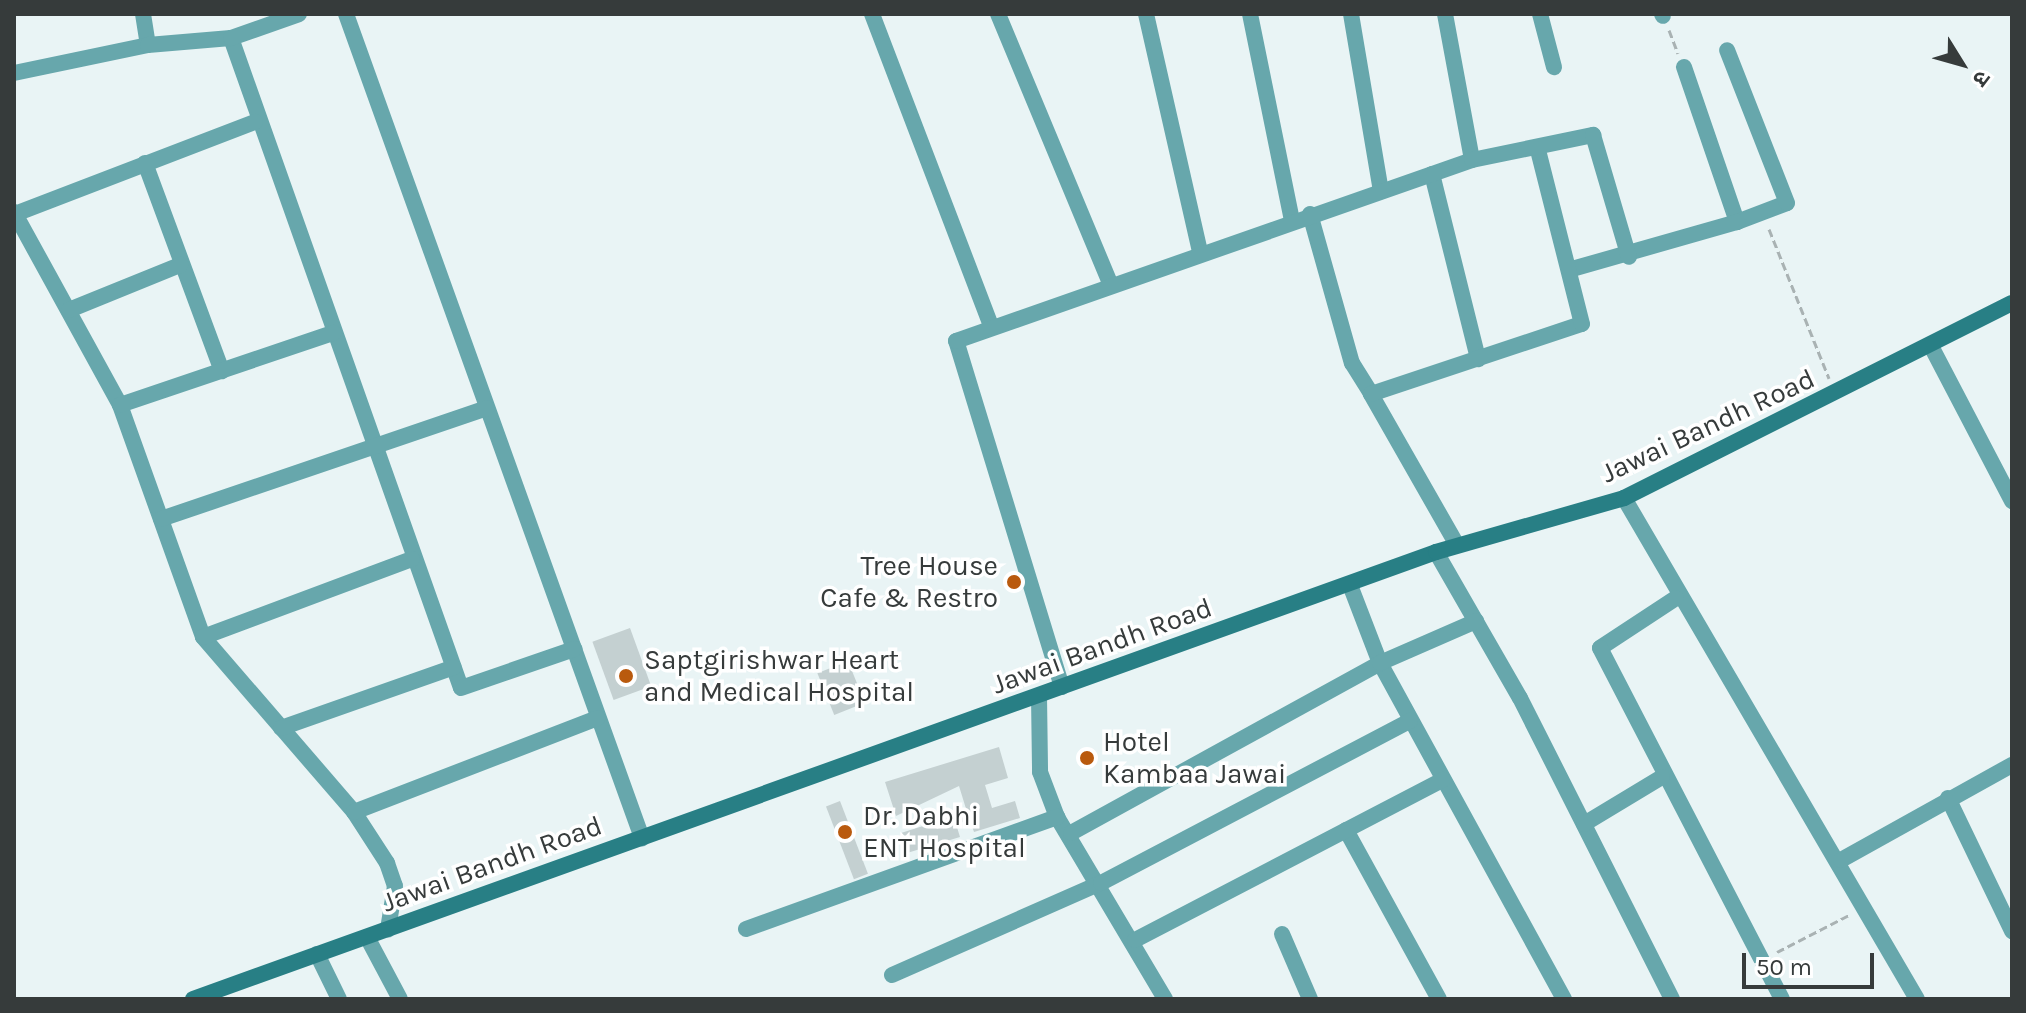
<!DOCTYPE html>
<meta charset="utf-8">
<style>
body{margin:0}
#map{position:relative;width:2026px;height:1013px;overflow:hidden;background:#e9f4f5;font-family:Karla,"Noto Sans Devanagari",sans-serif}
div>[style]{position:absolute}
.building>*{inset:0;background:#c4d0d1;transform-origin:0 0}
.path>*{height:3px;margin-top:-1.5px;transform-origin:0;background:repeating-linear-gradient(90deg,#a9b2b3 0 8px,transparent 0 12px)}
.street>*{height:16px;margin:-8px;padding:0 8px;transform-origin:8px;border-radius:8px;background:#67a7ac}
.secondary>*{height:16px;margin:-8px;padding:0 8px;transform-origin:8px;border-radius:8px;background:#287f85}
.dots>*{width:22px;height:22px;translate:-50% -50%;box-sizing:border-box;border:4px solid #fff;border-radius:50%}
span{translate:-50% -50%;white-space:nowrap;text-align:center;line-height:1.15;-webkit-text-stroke:7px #fff;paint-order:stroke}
.street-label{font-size:28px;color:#363b3b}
.poi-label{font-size:28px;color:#363b3b}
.right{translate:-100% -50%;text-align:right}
.left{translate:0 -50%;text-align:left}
.frame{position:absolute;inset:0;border:16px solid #363b3b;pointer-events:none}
.north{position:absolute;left:1922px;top:24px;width:80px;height:80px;-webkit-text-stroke:6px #fff;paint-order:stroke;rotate:127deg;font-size:22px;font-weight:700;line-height:32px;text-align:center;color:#363b3b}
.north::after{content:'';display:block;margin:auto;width:28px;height:36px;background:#363b3b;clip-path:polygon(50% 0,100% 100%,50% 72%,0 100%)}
.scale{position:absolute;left:1742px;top:953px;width:132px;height:36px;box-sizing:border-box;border:4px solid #363b3b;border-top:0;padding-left:10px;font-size:24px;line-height:28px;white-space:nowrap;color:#363b3b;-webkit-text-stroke:6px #fff;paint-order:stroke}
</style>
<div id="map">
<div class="building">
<i style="left:630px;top:628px;width:62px;height:40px;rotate:70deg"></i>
<i style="left:848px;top:661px;width:45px;height:33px;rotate:68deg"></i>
<i style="clip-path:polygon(999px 747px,1008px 778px,985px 785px,992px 808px,1015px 801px,1020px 818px,974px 832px,970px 820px,956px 824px,960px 837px,907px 853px,901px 833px,967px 812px,959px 786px,896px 816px,885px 782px)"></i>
<i style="left:840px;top:801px;width:78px;height:15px;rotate:69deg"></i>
</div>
<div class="path">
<i style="left:1669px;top:30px;width:25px;rotate:69deg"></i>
<i style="left:1769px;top:229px;width:161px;rotate:68.1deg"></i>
<i style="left:1777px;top:952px;width:81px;rotate:-27.2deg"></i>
</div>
<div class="street">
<i style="left:143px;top:14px;width:31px;rotate:81deg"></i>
<i style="left:346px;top:14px;width:876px;rotate:70.24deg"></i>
<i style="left:872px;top:14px;width:334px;rotate:69.1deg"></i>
<i style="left:998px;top:14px;width:294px;rotate:67.4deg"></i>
<i style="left:1146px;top:14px;width:243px;rotate:77.2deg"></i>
<i style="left:1250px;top:14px;width:210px;rotate:78.5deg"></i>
<i style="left:1351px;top:14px;width:180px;rotate:80.4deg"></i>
<i style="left:1445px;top:14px;width:148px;rotate:79.5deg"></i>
<i style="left:1540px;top:14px;width:55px;rotate:75.2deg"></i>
<i style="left:1662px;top:14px;width:2px;rotate:63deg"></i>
<i style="left:231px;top:38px;width:689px;rotate:70.51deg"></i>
<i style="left:461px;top:688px;width:120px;rotate:-19deg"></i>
<i style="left:1684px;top:67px;width:164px;rotate:71.1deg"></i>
<i style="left:1737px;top:222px;width:53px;rotate:-20.8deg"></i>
<i style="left:1787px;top:203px;width:164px;rotate:-111.4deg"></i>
<i style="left:14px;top:73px;width:137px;rotate:-11.8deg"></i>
<i style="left:148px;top:45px;width:83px;rotate:-4.8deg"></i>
<i style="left:231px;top:38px;width:72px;rotate:-19.4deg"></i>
<i style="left:145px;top:163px;width:222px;rotate:69.7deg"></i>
<i style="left:1432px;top:174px;width:191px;rotate:76deg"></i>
<i style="left:14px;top:212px;width:220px;rotate:61.2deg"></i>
<i style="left:120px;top:405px;width:246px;rotate:70.3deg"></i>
<i style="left:203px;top:637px;width:231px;rotate:49.2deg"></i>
<i style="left:354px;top:812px;width:61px;rotate:57.1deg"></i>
<i style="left:387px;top:863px;width:24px;rotate:71deg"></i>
<i style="left:395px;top:886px;width:44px;rotate:99.2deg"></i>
<i style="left:15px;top:214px;width:257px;rotate:-21deg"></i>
<i style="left:1310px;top:214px;width:155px;rotate:74.3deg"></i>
<i style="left:1352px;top:363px;width:36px;rotate:58deg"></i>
<i style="left:1572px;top:269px;width:172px;rotate:-15.9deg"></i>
<i style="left:69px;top:310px;width:120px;rotate:-22.1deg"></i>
<i style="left:1932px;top:348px;width:173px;rotate:62.4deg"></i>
<i style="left:120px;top:405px;width:225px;rotate:-18.7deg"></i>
<i style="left:1624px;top:498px;width:580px;rotate:59.68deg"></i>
<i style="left:161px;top:519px;width:344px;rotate:-18.8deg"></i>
<i style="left:1457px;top:545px;width:174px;rotate:-119.7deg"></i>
<i style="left:1371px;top:394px;width:222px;rotate:-18.4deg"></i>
<i style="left:1582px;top:324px;width:179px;rotate:-104.2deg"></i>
<i style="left:1436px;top:552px;width:168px;rotate:60.1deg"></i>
<i style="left:1520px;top:698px;width:337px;rotate:63.2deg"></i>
<i style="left:1350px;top:585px;width:84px;rotate:69deg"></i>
<i style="left:1380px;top:663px;width:383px;rotate:61.3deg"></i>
<i style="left:1676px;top:598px;width:91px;rotate:146.7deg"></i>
<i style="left:1600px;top:648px;width:395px;rotate:62.6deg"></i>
<i style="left:203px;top:637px;width:223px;rotate:-20.5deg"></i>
<i style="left:1062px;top:687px;width:362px;rotate:-107deg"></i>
<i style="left:956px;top:341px;width:547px;rotate:-19.33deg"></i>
<i style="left:1472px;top:160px;width:124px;rotate:-11.7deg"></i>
<i style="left:1593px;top:135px;width:127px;rotate:73.6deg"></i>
<i style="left:1039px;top:696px;width:76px;rotate:89.2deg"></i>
<i style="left:1040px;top:772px;width:48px;rotate:69.3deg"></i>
<i style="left:1057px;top:817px;width:212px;rotate:59.3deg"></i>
<i style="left:281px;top:728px;width:183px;rotate:-19.4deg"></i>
<i style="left:1948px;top:798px;width:148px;rotate:64.3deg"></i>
<i style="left:354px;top:812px;width:261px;rotate:-21.1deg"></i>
<i style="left:1584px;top:824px;width:91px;rotate:-31.1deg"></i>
<i style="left:1346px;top:830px;width:193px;rotate:61.2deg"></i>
<i style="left:1071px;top:833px;width:353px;rotate:-28.8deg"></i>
<i style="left:1380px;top:663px;width:105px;rotate:-23.6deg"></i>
<i style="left:1841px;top:860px;width:196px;rotate:-29.1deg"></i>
<i style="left:746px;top:929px;width:331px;rotate:-19.8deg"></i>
<i style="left:1282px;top:934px;width:71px;rotate:66.7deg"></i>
<i style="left:367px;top:937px;width:70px;rotate:62deg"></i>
<i style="left:1135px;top:940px;width:347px;rotate:-27.5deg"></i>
<i style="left:317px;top:954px;width:50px;rotate:63.9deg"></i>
<i style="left:892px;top:975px;width:228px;rotate:-23.8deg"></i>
<i style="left:1101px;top:883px;width:349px;rotate:-27.7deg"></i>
</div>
<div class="secondary">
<i style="left:193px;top:999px;width:1321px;rotate:-19.78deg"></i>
<i style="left:1436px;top:552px;width:196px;rotate:-16deg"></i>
<i style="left:1624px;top:498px;width:434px;rotate:-26.7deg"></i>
</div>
<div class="dots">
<i style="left:1014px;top:582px;background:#b95a0e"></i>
<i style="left:626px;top:676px;background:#b95a0e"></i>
<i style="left:1087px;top:758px;background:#b95a0e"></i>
<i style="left:845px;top:832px;background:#b95a0e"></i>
</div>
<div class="street-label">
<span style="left:1708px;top:426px;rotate:-25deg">Jawai Bandh Road</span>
<span style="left:1102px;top:646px;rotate:-20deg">Jawai Bandh Road</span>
<span style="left:492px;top:864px;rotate:-20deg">Jawai Bandh Road</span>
</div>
<div class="poi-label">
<span class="right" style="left:998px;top:582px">Tree House<br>Cafe &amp; Restro</span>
<span class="left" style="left:644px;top:676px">Saptgirishwar Heart<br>and Medical Hospital</span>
<span class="left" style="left:1103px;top:758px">Hotel<br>Kambaa Jawai</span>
<span class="left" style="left:863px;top:832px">Dr. Dabhi<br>ENT Hospital</span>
</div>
<div class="frame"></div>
<div class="north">उ</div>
<div class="scale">50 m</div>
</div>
